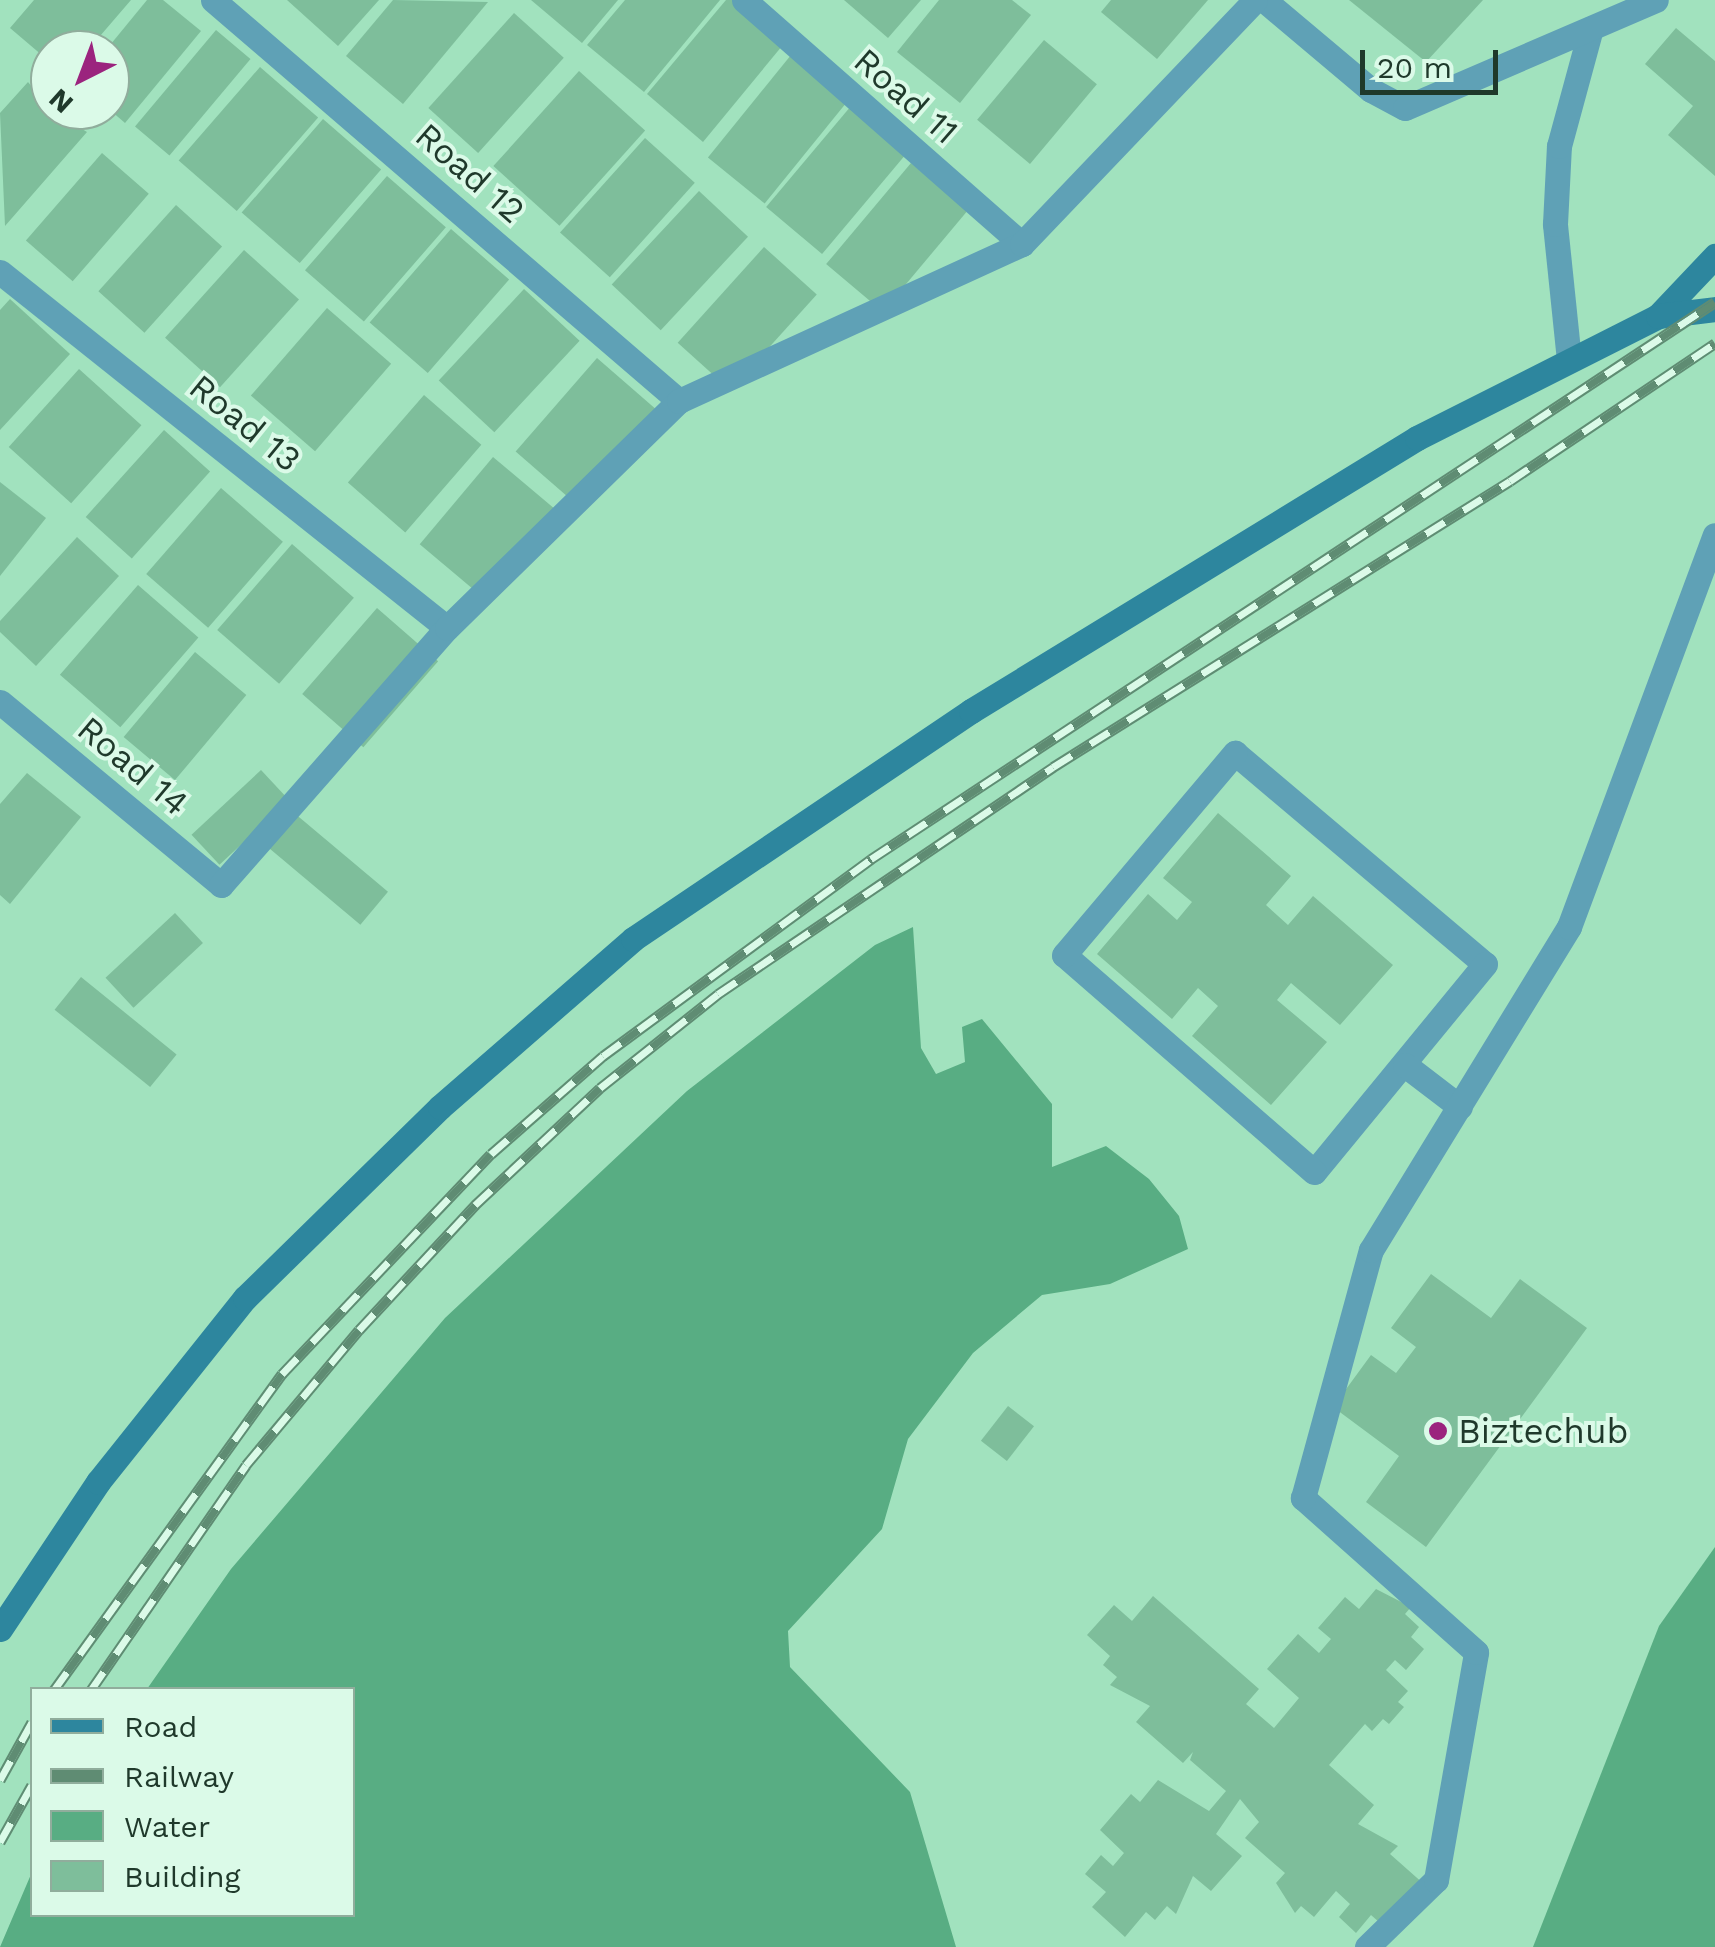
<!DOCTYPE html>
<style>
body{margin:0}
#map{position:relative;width:1715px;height:1947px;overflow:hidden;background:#a1e2be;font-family:"Work Sans",sans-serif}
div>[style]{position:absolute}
.water>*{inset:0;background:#58ad83}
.building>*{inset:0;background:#7ebe9b;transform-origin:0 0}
.lane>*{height:25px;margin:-12.5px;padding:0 12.5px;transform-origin:12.5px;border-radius:12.5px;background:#5fa1b6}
.street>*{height:25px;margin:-12.5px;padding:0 12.5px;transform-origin:12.5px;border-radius:12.5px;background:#5fa1b6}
.secondary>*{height:25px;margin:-12.5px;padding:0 12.5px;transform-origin:12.5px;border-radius:12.5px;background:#2d869e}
.rail>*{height:11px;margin-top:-5.5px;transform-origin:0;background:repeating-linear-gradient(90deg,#dbfae8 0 22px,#5f8c73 0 44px);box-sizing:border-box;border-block:2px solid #5f8c73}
.dots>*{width:28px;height:28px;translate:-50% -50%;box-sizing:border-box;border:5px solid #dbfae8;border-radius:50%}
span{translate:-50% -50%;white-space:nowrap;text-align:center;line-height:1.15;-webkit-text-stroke:8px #dbfae8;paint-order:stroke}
.street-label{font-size:35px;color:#1f392b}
.poi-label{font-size:35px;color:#1f392b}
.left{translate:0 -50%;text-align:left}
.legend{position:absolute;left:30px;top:1687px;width:325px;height:230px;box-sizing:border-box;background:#dbfae8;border:2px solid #90ad9c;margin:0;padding:12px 18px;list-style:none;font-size:30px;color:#1f392b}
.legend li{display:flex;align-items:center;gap:20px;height:50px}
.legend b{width:50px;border:2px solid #90ad9c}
.north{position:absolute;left:30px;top:30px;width:100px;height:100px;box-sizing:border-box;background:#dbfae8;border:2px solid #90ad9c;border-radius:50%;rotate:222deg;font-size:28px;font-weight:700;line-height:40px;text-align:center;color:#1f392b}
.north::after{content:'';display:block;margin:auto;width:35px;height:45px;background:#9b247e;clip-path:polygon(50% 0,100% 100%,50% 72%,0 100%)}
.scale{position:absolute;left:1360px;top:50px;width:138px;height:45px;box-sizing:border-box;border:5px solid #1f392b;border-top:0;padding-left:12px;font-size:30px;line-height:35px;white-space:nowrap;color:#1f392b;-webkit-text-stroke:8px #dbfae8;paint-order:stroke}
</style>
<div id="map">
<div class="water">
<i style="clip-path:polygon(913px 927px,921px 1048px,936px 1074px,965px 1062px,962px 1027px,982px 1019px,1052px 1104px,1052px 1167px,1106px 1146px,1149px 1179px,1179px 1216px,1188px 1249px,1110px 1284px,1042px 1295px,973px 1353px,908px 1439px,882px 1529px,788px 1631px,790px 1667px,910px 1792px,956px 1947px,0 1947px,32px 1872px,32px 1914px,352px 1914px,352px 1690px,147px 1689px,231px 1569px,445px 1318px,687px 1091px,875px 945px)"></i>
<i style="clip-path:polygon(1715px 1547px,1715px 1947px,1533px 1947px,1659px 1626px)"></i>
</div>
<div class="building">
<i style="clip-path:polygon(34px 0,131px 0,88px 50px,50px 50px,50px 62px,10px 28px)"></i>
<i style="clip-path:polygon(147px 0,163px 0,201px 31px,125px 123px,110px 110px,106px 50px)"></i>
<i style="clip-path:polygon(287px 0,379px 0,338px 46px)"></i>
<i style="clip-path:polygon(393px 0,488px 2px,403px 104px,346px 56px)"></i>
<i style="clip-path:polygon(531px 0,618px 0,582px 43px)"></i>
<i style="clip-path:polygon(625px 0,720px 0,644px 92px,587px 45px)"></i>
<i style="clip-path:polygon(726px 0,740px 0,787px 40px,703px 142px,647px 94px)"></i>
<i style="clip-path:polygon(844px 0,921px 0,888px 38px)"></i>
<i style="clip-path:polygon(939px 0,1012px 0,1031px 15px,960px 103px,897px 52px)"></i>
<i style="clip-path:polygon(1111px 0,1208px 0,1157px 59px,1101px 12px)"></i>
<i style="clip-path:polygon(1349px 0,1483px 0,1426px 62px)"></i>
<i style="left:514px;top:13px;width:67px;height:128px;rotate:42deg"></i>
<i style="clip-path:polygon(1676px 28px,1715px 61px,1715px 176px,1668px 135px,1693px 106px,1645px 64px)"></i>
<i style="left:216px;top:30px;width:45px;height:126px;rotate:40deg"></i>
<i style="left:1044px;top:40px;width:69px;height:104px;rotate:40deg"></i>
<i style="left:791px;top:55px;width:73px;height:132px;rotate:39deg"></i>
<i style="left:260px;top:67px;width:77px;height:124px;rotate:41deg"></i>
<i style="left:579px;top:71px;width:89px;height:128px;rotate:42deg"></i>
<i style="clip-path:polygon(28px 82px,50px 110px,87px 132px,5px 226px,0 113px)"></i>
<i style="left:851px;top:106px;width:73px;height:132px;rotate:40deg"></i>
<i style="left:323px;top:119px;width:77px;height:124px;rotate:41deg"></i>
<i style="left:645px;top:138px;width:67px;height:127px;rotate:42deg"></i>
<i style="left:102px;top:153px;width:62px;height:116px;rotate:41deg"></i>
<i style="left:911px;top:163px;width:74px;height:132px;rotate:40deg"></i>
<i style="left:387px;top:176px;width:78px;height:125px;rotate:41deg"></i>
<i style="left:699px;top:191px;width:67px;height:128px;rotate:43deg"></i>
<i style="left:176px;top:205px;width:62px;height:116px;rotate:42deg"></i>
<i style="left:451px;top:229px;width:77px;height:124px;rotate:41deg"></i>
<i style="left:764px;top:247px;width:71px;height:129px;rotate:42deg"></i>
<i style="left:244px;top:250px;width:74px;height:118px;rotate:42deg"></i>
<i style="left:524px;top:289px;width:76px;height:125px;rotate:43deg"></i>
<i style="clip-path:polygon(10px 299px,70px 354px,0 430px,0 310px)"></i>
<i style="left:327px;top:308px;width:85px;height:116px;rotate:41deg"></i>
<i style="left:597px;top:358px;width:77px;height:124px;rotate:41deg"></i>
<i style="left:79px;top:369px;width:84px;height:105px;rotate:42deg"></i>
<i style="left:424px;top:395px;width:76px;height:116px;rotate:41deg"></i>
<i style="left:164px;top:430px;width:62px;height:117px;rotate:42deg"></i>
<i style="left:493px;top:457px;width:80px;height:114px;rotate:40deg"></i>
<i style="clip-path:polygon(0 482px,46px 518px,0 576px)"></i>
<i style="left:221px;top:488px;width:82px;height:114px;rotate:41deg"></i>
<i style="clip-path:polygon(77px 537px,119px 576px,36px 666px,0 632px,0 621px)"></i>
<i style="left:292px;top:544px;width:82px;height:114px;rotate:41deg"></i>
<i style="left:138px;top:585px;width:80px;height:119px;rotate:41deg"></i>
<i style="left:377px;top:608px;width:81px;height:114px;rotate:41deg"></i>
<i style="left:195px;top:652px;width:67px;height:111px;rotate:40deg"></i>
<i style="left:261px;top:770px;width:41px;height:95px;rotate:47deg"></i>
<i style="clip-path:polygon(27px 773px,81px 817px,10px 904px,0 895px,0 804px)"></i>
<i style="left:293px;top:812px;width:124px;height:43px;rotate:40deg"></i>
<i style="clip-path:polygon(1218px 813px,1291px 876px,1266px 905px,1288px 925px,1313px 896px,1393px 965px,1340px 1025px,1291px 983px,1277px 1000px,1327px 1042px,1271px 1105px,1192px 1036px,1218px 1006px,1198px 988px,1172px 1019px,1097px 954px,1148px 894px,1177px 920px,1192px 902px,1163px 878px)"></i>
<i style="left:175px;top:913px;width:41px;height:95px;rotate:47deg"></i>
<i style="left:81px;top:977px;width:123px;height:42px;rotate:39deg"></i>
<i style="clip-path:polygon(1431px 1274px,1491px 1318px,1520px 1279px,1587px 1328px,1426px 1547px,1366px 1502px,1399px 1456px,1333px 1407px,1371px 1355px,1396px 1373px,1416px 1347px,1391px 1328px)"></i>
<i style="left:1008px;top:1406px;width:33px;height:44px;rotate:38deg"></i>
<i style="clip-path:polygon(1376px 1589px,1411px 1607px,1405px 1614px,1419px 1627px,1411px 1637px,1424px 1649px,1406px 1670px,1395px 1660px,1386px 1670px,1408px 1691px,1398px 1702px,1404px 1707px,1389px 1724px,1383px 1719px,1372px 1731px,1365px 1724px,1329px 1765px,1374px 1805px,1358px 1824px,1398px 1846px,1390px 1854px,1425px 1885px,1379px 1922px,1371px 1915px,1356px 1933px,1339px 1917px,1350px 1904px,1336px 1891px,1314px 1917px,1301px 1906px,1295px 1913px,1276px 1883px,1285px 1873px,1245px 1838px,1259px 1822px,1240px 1799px,1216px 1834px,1242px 1856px,1211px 1891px,1193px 1876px,1176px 1914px,1167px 1906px,1155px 1920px,1146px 1912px,1125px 1937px,1092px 1907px,1106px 1892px,1085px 1874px,1101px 1855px,1113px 1866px,1124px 1853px,1100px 1830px,1131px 1794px,1140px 1802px,1158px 1780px,1209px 1811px,1226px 1791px,1190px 1760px,1193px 1752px,1183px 1763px,1136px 1722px,1150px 1706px,1110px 1685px,1117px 1677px,1103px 1665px,1110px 1656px,1087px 1635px,1114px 1605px,1132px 1621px,1153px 1596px,1259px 1689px,1246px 1704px,1274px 1728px,1299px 1698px,1267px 1669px,1298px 1634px,1319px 1653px,1331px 1639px,1318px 1628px,1345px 1597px,1359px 1609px)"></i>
</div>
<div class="lane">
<i style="left:1569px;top:360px;width:137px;rotate:-95.9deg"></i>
<i style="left:1555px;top:224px;width:78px;rotate:-87.1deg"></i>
<i style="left:1559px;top:146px;width:122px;rotate:-74.8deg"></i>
</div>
<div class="street">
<i style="left:213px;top:0;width:615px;rotate:40.71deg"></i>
<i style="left:744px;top:0;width:370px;rotate:41.3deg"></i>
<i style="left:1264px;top:0;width:140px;rotate:40.1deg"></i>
<i style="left:1371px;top:90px;width:38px;rotate:28deg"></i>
<i style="left:1405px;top:108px;width:273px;rotate:-23.3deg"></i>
<i style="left:0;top:272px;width:571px;rotate:38.53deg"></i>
<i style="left:0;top:702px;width:287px;rotate:39.6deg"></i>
<i style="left:221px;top:885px;width:342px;rotate:-48.7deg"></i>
<i style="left:447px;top:628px;width:325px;rotate:-44.4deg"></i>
<i style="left:679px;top:401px;width:377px;rotate:-24.6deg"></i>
<i style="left:1022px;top:244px;width:337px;rotate:-46.3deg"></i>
<i style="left:1235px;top:753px;width:327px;rotate:40.2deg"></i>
<i style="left:1485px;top:964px;width:269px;rotate:129.4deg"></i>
<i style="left:1314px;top:1172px;width:331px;rotate:-139deg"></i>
<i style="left:1064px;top:955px;width:265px;rotate:-49.8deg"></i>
<i style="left:1405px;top:1065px;width:69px;rotate:37.4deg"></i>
<i style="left:1367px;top:1947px;width:96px;rotate:-44.2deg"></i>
<i style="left:1436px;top:1880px;width:231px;rotate:-80deg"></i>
<i style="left:1476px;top:1652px;width:232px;rotate:-138.3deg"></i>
<i style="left:1303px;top:1498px;width:257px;rotate:-74.7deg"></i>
<i style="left:1371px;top:1250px;width:379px;rotate:-58.5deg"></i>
<i style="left:1569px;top:927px;width:418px;rotate:-69.6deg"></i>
</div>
<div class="secondary">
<i style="left:1658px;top:316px;width:83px;rotate:-46.5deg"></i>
<i style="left:0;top:1629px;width:177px;rotate:-56.3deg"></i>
<i style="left:98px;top:1482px;width:236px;rotate:-51.4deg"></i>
<i style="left:245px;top:1298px;width:273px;rotate:-44.4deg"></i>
<i style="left:440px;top:1107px;width:256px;rotate:-41deg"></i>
<i style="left:633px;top:939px;width:408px;rotate:-34deg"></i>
<i style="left:971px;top:711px;width:523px;rotate:-31.47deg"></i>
<i style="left:1417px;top:438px;width:270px;rotate:-26.8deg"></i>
<i style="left:1658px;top:316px;width:57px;rotate:-7deg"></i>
</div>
<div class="rail">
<i style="left:54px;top:1690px;width:390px;rotate:-54.2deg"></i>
<i style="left:282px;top:1374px;width:303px;rotate:-46.5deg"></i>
<i style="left:491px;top:1154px;width:149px;rotate:-41.2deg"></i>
<i style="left:603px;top:1056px;width:333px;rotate:-36.3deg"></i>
<i style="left:871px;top:859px;width:1011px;rotate:-33.42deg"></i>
<i style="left:91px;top:1690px;width:273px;rotate:-55.4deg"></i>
<i style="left:246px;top:1465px;width:176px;rotate:-50.1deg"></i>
<i style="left:359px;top:1330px;width:171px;rotate:-47.1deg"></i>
<i style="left:475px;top:1205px;width:171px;rotate:-43.1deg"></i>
<i style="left:600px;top:1088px;width:151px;rotate:-38.5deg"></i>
<i style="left:718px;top:994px;width:405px;rotate:-34.1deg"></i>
<i style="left:1053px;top:767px;width:539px;rotate:-32.04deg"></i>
<i style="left:1510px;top:481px;width:247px;rotate:-33.9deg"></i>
<i style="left:0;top:1780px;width:66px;rotate:-61.1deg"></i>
<i style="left:0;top:1842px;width:65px;rotate:-60.7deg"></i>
</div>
<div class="dots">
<i style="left:1438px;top:1431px;background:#9b247e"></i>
</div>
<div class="street-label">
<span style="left:906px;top:96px;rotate:41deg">Road 11</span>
<span style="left:470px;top:173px;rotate:41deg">Road 12</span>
<span style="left:245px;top:423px;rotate:39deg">Road 13</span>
<span style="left:133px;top:766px;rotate:40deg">Road 14</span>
</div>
<div class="poi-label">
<span class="left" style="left:1458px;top:1431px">Biztechub</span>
</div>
<ul class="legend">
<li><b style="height:12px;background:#2d869e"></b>Road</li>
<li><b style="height:12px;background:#5f8c73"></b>Railway</li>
<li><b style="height:28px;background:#58ad83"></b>Water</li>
<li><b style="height:28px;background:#7ebe9b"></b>Building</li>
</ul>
<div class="north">N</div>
<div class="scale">20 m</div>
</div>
